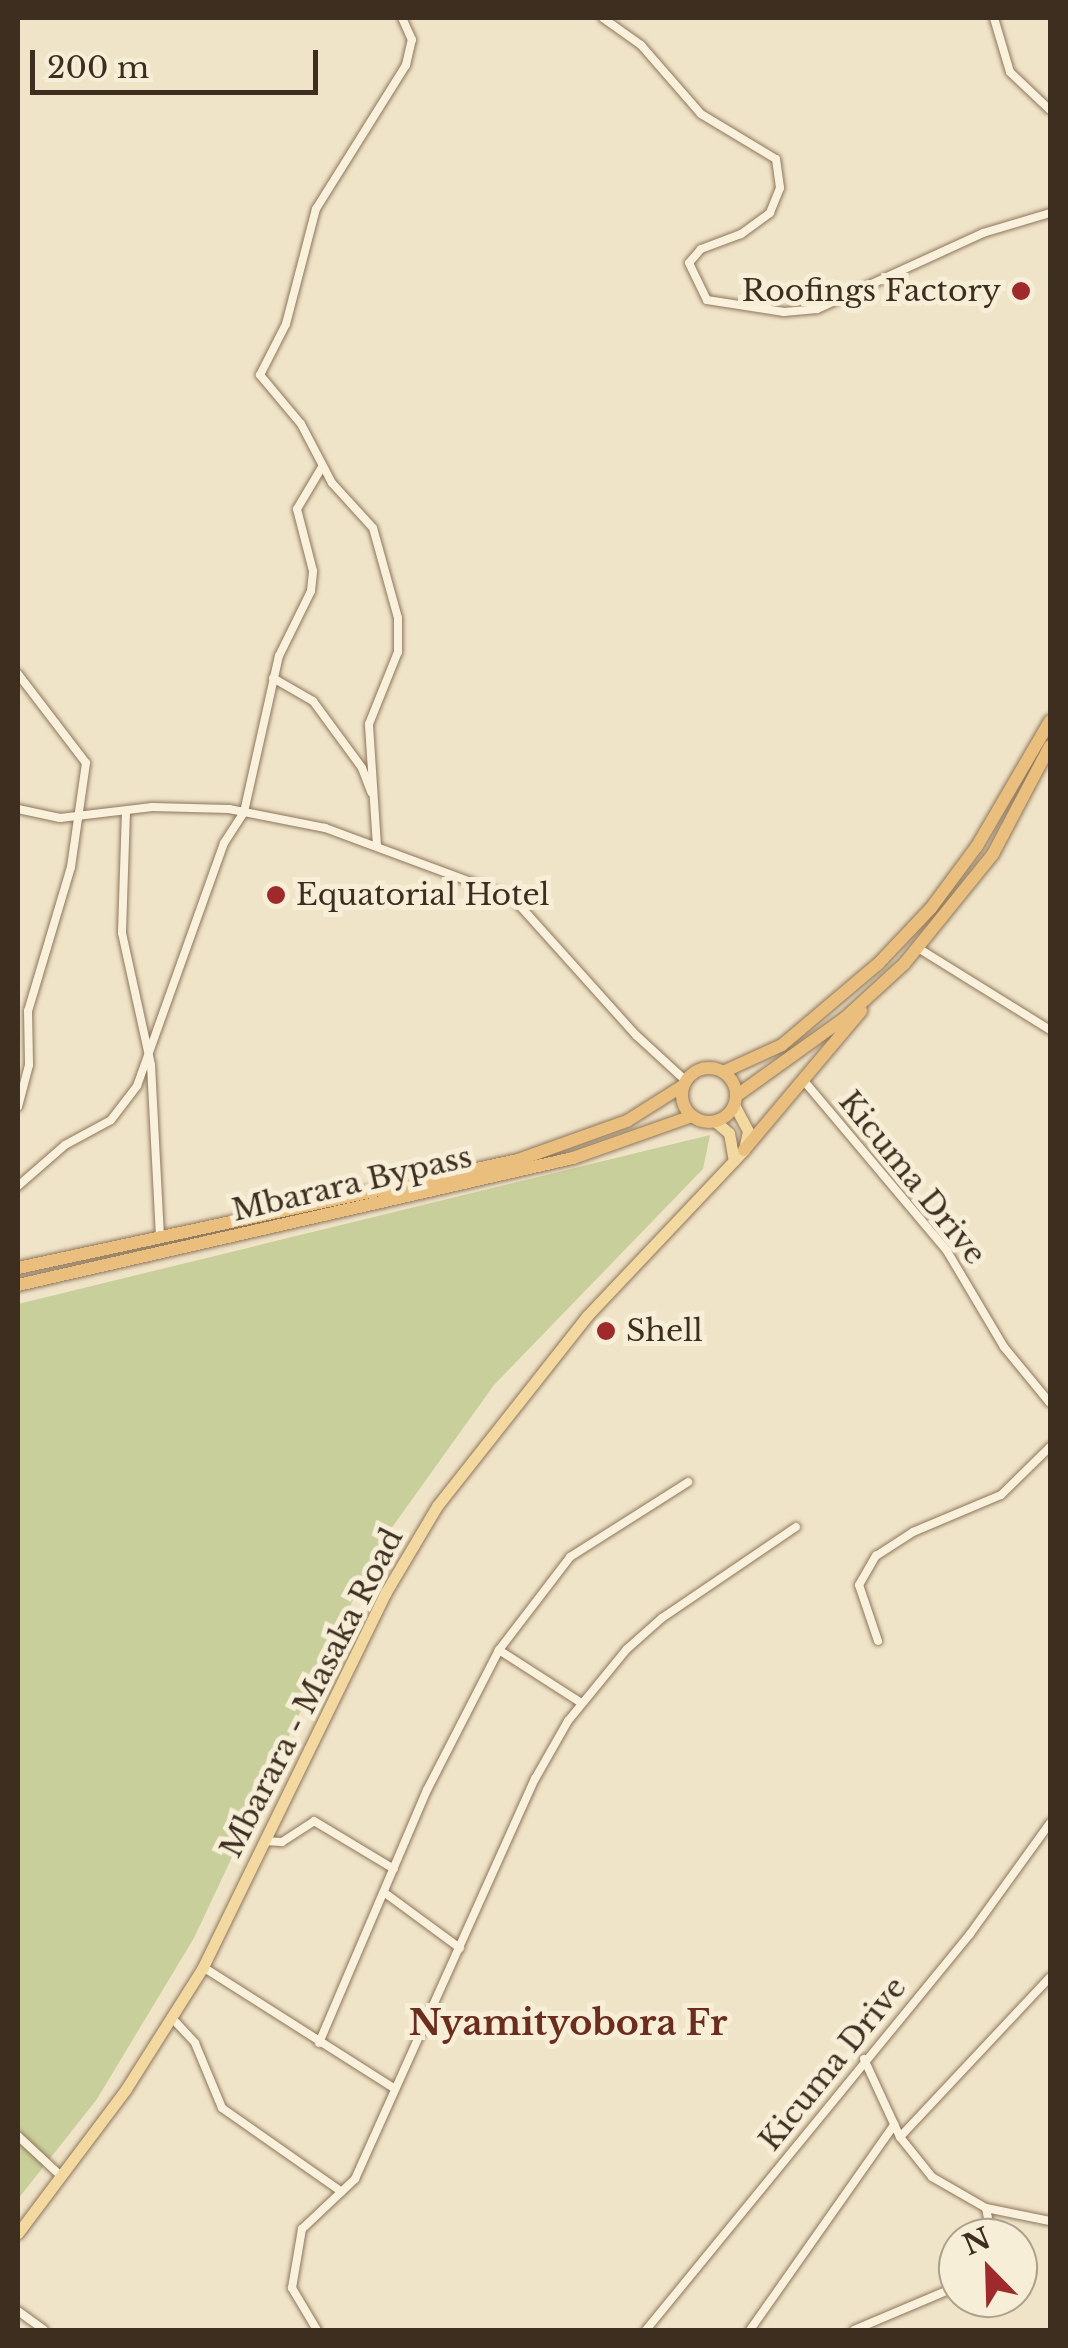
<!DOCTYPE html>
<style>
body{margin:0}
#map{position:relative;width:1068px;height:2348px;overflow:hidden;background:#f0e4c8;font-family:"Libre Baskerville",serif}
div>[style]{position:absolute}
.green>*{inset:0;background:#c9cf9b}
.roads{filter:drop-shadow(0 0 2px #8d765c) drop-shadow(0 0 2px #8d765c)}
.minor>*{height:8px;margin:-4px;padding:0 4px;transform-origin:4px;border-radius:4px;background:#faf1dc}
.primary>*{height:11px;margin:-5.5px;padding:0 5.5px;transform-origin:5.5px;border-radius:5.5px;background:#f3d9a0}
.trunk>*{height:12px;margin:-6px;padding:0 6px;transform-origin:6px;border-radius:6px;background:#eabe7c}
.trunk>.ring{margin:-6px;padding:0;box-sizing:content-box;background:none;border:12px solid #eabe7c;border-radius:50%}
.dots>*{width:28px;height:28px;translate:-50% -50%;box-sizing:border-box;border:5px solid #f7eed8;border-radius:50%}
span{translate:-50% -50%;white-space:nowrap;text-align:center;line-height:1.15;-webkit-text-stroke:10px #f7eed8;paint-order:stroke}
.poi-label{font-size:30px;color:#3d2e20}
.right{translate:-100% -50%;text-align:right}
.left{translate:0 -50%;text-align:left}
.street-label{font-size:30px;color:#3d2e20}
.quarter-label{font-size:35px;color:#6b2e1e;font-weight:700}
.frame{position:absolute;inset:0;border:20px solid #3d2e20;pointer-events:none}
.north{position:absolute;left:938px;top:2218px;width:100px;height:100px;box-sizing:border-box;background:#f7eed8;border:2px solid #ada18e;border-radius:50%;rotate:337deg;font-size:28px;font-weight:700;line-height:40px;text-align:center;color:#3d2e20}
.north::after{content:'';display:block;margin:auto;width:35px;height:45px;background:#9e2a2b;clip-path:polygon(50% 0,100% 100%,50% 72%,0 100%)}
.scale{position:absolute;left:30px;top:50px;width:288px;height:45px;box-sizing:border-box;border:5px solid #3d2e20;border-top:0;padding-left:12px;font-size:30px;line-height:35px;white-space:nowrap;color:#3d2e20;-webkit-text-stroke:8px #f7eed8;paint-order:stroke}
</style>
<div id="map">
<div class="green">
<i style="clip-path:polygon(710px 1135px,703px 1169px,494px 1385px,378px 1547px,194px 1938px,97px 2099px,18px 2199px,18px 1304px)"></i>
</div>
<div class="roads">
<div class="minor">
<i style="left:603px;top:18px;width:47px;rotate:35.4deg"></i>
<i style="left:641px;top:45px;width:91px;rotate:49deg"></i>
<i style="left:701px;top:114px;width:87px;rotate:31deg"></i>
<i style="left:776px;top:159px;width:29px;rotate:82deg"></i>
<i style="left:780px;top:188px;width:27px;rotate:112deg"></i>
<i style="left:770px;top:213px;width:36px;rotate:144deg"></i>
<i style="left:741px;top:234px;width:43px;rotate:159.4deg"></i>
<i style="left:701px;top:249px;width:18px;rotate:131deg"></i>
<i style="left:689px;top:263px;width:41px;rotate:64.1deg"></i>
<i style="left:707px;top:300px;width:78px;rotate:8.9deg"></i>
<i style="left:784px;top:312px;width:33px;rotate:-5deg"></i>
<i style="left:817px;top:309px;width:183px;rotate:-24.6deg"></i>
<i style="left:983px;top:233px;width:70px;rotate:-16.6deg"></i>
<i style="left:994px;top:18px;width:56px;rotate:73.5deg"></i>
<i style="left:1010px;top:72px;width:55px;rotate:43.5deg"></i>
<i style="left:18px;top:674px;width:112px;rotate:52.6deg"></i>
<i style="left:86px;top:763px;width:105px;rotate:98.2deg"></i>
<i style="left:71px;top:867px;width:150px;rotate:106.6deg"></i>
<i style="left:28px;top:1011px;width:54px;rotate:88.9deg"></i>
<i style="left:29px;top:1065px;width:43px;rotate:104.7deg"></i>
<i style="left:273px;top:678px;width:46px;rotate:29.9deg"></i>
<i style="left:313px;top:701px;width:83px;rotate:53.8deg"></i>
<i style="left:362px;top:768px;width:26px;rotate:69deg"></i>
<i style="left:18px;top:809px;width:43px;rotate:12.1deg"></i>
<i style="left:60px;top:818px;width:93px;rotate:-6.8deg"></i>
<i style="left:152px;top:807px;width:77px;rotate:1.5deg"></i>
<i style="left:229px;top:809px;width:98px;rotate:11.2deg"></i>
<i style="left:325px;top:828px;width:199px;rotate:20.3deg"></i>
<i style="left:512px;top:897px;width:186px;rotate:48.1deg"></i>
<i style="left:636px;top:1035px;width:68px;rotate:42.6deg"></i>
<i style="left:126px;top:811px;width:122px;rotate:91.9deg"></i>
<i style="left:122px;top:933px;width:135px;rotate:77.6deg"></i>
<i style="left:151px;top:1065px;width:174px;rotate:87deg"></i>
<i style="left:377px;top:846px;width:122px;rotate:-93.8deg"></i>
<i style="left:369px;top:724px;width:78px;rotate:-68.1deg"></i>
<i style="left:398px;top:652px;width:34px;rotate:-90deg"></i>
<i style="left:398px;top:618px;width:93px;rotate:-105.5deg"></i>
<i style="left:373px;top:528px;width:61px;rotate:-132.3deg"></i>
<i style="left:332px;top:483px;width:67px;rotate:-117.7deg"></i>
<i style="left:301px;top:424px;width:64px;rotate:-129.9deg"></i>
<i style="left:260px;top:375px;width:57px;rotate:-63deg"></i>
<i style="left:286px;top:324px;width:119px;rotate:-75.4deg"></i>
<i style="left:316px;top:209px;width:170px;rotate:-58deg"></i>
<i style="left:406px;top:65px;width:26px;rotate:-77deg"></i>
<i style="left:412px;top:40px;width:24px;rotate:-114deg"></i>
<i style="left:918px;top:948px;width:155px;rotate:31.8deg"></i>
<i style="left:804px;top:1081px;width:222px;rotate:49.9deg"></i>
<i style="left:947px;top:1251px;width:112px;rotate:59.3deg"></i>
<i style="left:1004px;top:1347px;width:72px;rotate:50.6deg"></i>
<i style="left:18px;top:1186px;width:62px;rotate:-41.1deg"></i>
<i style="left:65px;top:1145px;width:52px;rotate:-28.5deg"></i>
<i style="left:111px;top:1120px;width:43px;rotate:-52.6deg"></i>
<i style="left:137px;top:1086px;width:258px;rotate:-70.3deg"></i>
<i style="left:224px;top:843px;width:37px;rotate:-57deg"></i>
<i style="left:244px;top:812px;width:160px;rotate:-77.4deg"></i>
<i style="left:279px;top:656px;width:72px;rotate:-63.8deg"></i>
<i style="left:311px;top:591px;width:20px;rotate:-84deg"></i>
<i style="left:313px;top:571px;width:64px;rotate:-104.5deg"></i>
<i style="left:297px;top:509px;width:49px;rotate:-59.2deg"></i>
<i style="left:878px;top:1641px;width:59px;rotate:-108.7deg"></i>
<i style="left:859px;top:1585px;width:34px;rotate:-60deg"></i>
<i style="left:876px;top:1556px;width:44px;rotate:-33deg"></i>
<i style="left:913px;top:1532px;width:95px;rotate:-22.8deg"></i>
<i style="left:1001px;top:1495px;width:69px;rotate:-44.4deg"></i>
<i style="left:499px;top:1650px;width:96px;rotate:32.7deg"></i>
<i style="left:264px;top:1841px;width:18px;rotate:3deg"></i>
<i style="left:282px;top:1842px;width:38px;rotate:-33deg"></i>
<i style="left:314px;top:1821px;width:93px;rotate:31deg"></i>
<i style="left:385px;top:1893px;width:93px;rotate:36.3deg"></i>
<i style="left:203px;top:1967px;width:227px;rotate:32.4deg"></i>
<i style="left:172px;top:2018px;width:34px;rotate:47deg"></i>
<i style="left:195px;top:2043px;width:70px;rotate:67.4deg"></i>
<i style="left:222px;top:2108px;width:146px;rotate:35deg"></i>
<i style="left:319px;top:2043px;width:275px;rotate:-66.9deg"></i>
<i style="left:427px;top:1790px;width:157px;rotate:-62.8deg"></i>
<i style="left:499px;top:1650px;width:117px;rotate:-52.6deg"></i>
<i style="left:570px;top:1557px;width:140px;rotate:-32.4deg"></i>
<i style="left:864px;top:2059px;width:86px;rotate:65.2deg"></i>
<i style="left:900px;top:2137px;width:51px;rotate:51.3deg"></i>
<i style="left:932px;top:2177px;width:62px;rotate:29.9deg"></i>
<i style="left:986px;top:2208px;width:65px;rotate:11.5deg"></i>
<i style="left:18px;top:2136px;width:60px;rotate:43deg"></i>
<i style="left:900px;top:2137px;width:219px;rotate:-46.8deg"></i>
<i style="left:986px;top:2208px;width:31px;rotate:79deg"></i>
<i style="left:18px;top:2311px;width:32px;rotate:36deg"></i>
<i style="left:317px;top:2330px;width:49px;rotate:-120.8deg"></i>
<i style="left:292px;top:2288px;width:60px;rotate:-80.4deg"></i>
<i style="left:302px;top:2229px;width:73px;rotate:-43.3deg"></i>
<i style="left:355px;top:2179px;width:439px;rotate:-65.8deg"></i>
<i style="left:535px;top:1779px;width:67px;rotate:-60.4deg"></i>
<i style="left:568px;top:1721px;width:93px;rotate:-50.7deg"></i>
<i style="left:627px;top:1649px;width:47px;rotate:-41.5deg"></i>
<i style="left:662px;top:1618px;width:162px;rotate:-34.2deg"></i>
<i style="left:646px;top:2330px;width:512px;rotate:-50.71deg"></i>
<i style="left:970px;top:1934px;width:137px;rotate:-54.2deg"></i>
<i style="left:750px;top:2330px;width:251px;rotate:-54.9deg"></i>
<i style="left:854px;top:2330px;width:113px;rotate:-22.9deg"></i>
</div>
<div class="primary">
<i style="left:715px;top:1121px;width:18px;rotate:41deg"></i>
<i style="left:729px;top:1133px;width:28px;rotate:80deg"></i>
<i style="left:18px;top:2233px;width:180px;rotate:-53.1deg"></i>
<i style="left:126px;top:2089px;width:144px;rotate:-57.7deg"></i>
<i style="left:203px;top:1967px;width:417px;rotate:-64deg"></i>
<i style="left:386px;top:1592px;width:100px;rotate:-59.3deg"></i>
<i style="left:437px;top:1506px;width:242px;rotate:-51.7deg"></i>
<i style="left:587px;top:1316px;width:228px;rotate:-46.6deg"></i>
<i style="left:744px;top:1150px;width:19px;rotate:-78deg"></i>
<i style="left:748px;top:1131px;width:30px;rotate:-118deg"></i>
</div>
<div class="trunk">
<i class="ring" style="left:682px;top:1068px;width:42px;height:42px"></i>
<i style="left:723px;top:1072px;width:65px;rotate:-24.6deg"></i>
<i style="left:782px;top:1045px;width:126px;rotate:-40.2deg"></i>
<i style="left:878px;top:964px;width:77px;rotate:-46.6deg"></i>
<i style="left:931px;top:908px;width:77px;rotate:-53.4deg"></i>
<i style="left:977px;top:846px;width:145px;rotate:-59.7deg"></i>
<i style="left:736px;top:1096px;width:134px;rotate:-35.6deg"></i>
<i style="left:845px;top:1018px;width:80px;rotate:-42.5deg"></i>
<i style="left:904px;top:964px;width:141px;rotate:-51deg"></i>
<i style="left:993px;top:854px;width:122px;rotate:-62.2deg"></i>
<i style="left:744px;top:1150px;width:182px;rotate:-49.9deg"></i>
<i style="left:18px;top:1268px;width:512px;rotate:-12.19deg"></i>
<i style="left:518px;top:1160px;width:116px;rotate:-19.7deg"></i>
<i style="left:627px;top:1121px;width:67px;rotate:-32.3deg"></i>
<i style="left:18px;top:1285px;width:569px;rotate:-12.89deg"></i>
<i style="left:573px;top:1158px;width:126px;rotate:-19.4deg"></i>
</div>
</div>
<div class="dots">
<i style="left:1021px;top:291px;background:#9e2a2b"></i>
<i style="left:276px;top:895px;background:#9e2a2b"></i>
<i style="left:606px;top:1331px;background:#9e2a2b"></i>
</div>
<div class="poi-label">
<span class="right" style="left:1001px;top:291px">Roofings Factory</span>
<span class="left" style="left:296px;top:895px">Equatorial Hotel</span>
<span class="left" style="left:626px;top:1331px">Shell</span>
</div>
<div class="street-label">
<span style="left:912px;top:1178px;rotate:51deg">Kicuma Drive</span>
<span style="left:352px;top:1184px;rotate:-13deg">Mbarara Bypass</span>
<span style="left:312px;top:1693px;rotate:-63deg">Mbarara - Masaka Road</span>
<span style="left:833px;top:2064px;rotate:-51deg">Kicuma Drive</span>
</div>
<div class="quarter-label">
<span style="left:568px;top:2023px">Nyamityobora Fr</span>
</div>
<div class="frame"></div>
<div class="north">N</div>
<div class="scale">200 m</div>
</div>
